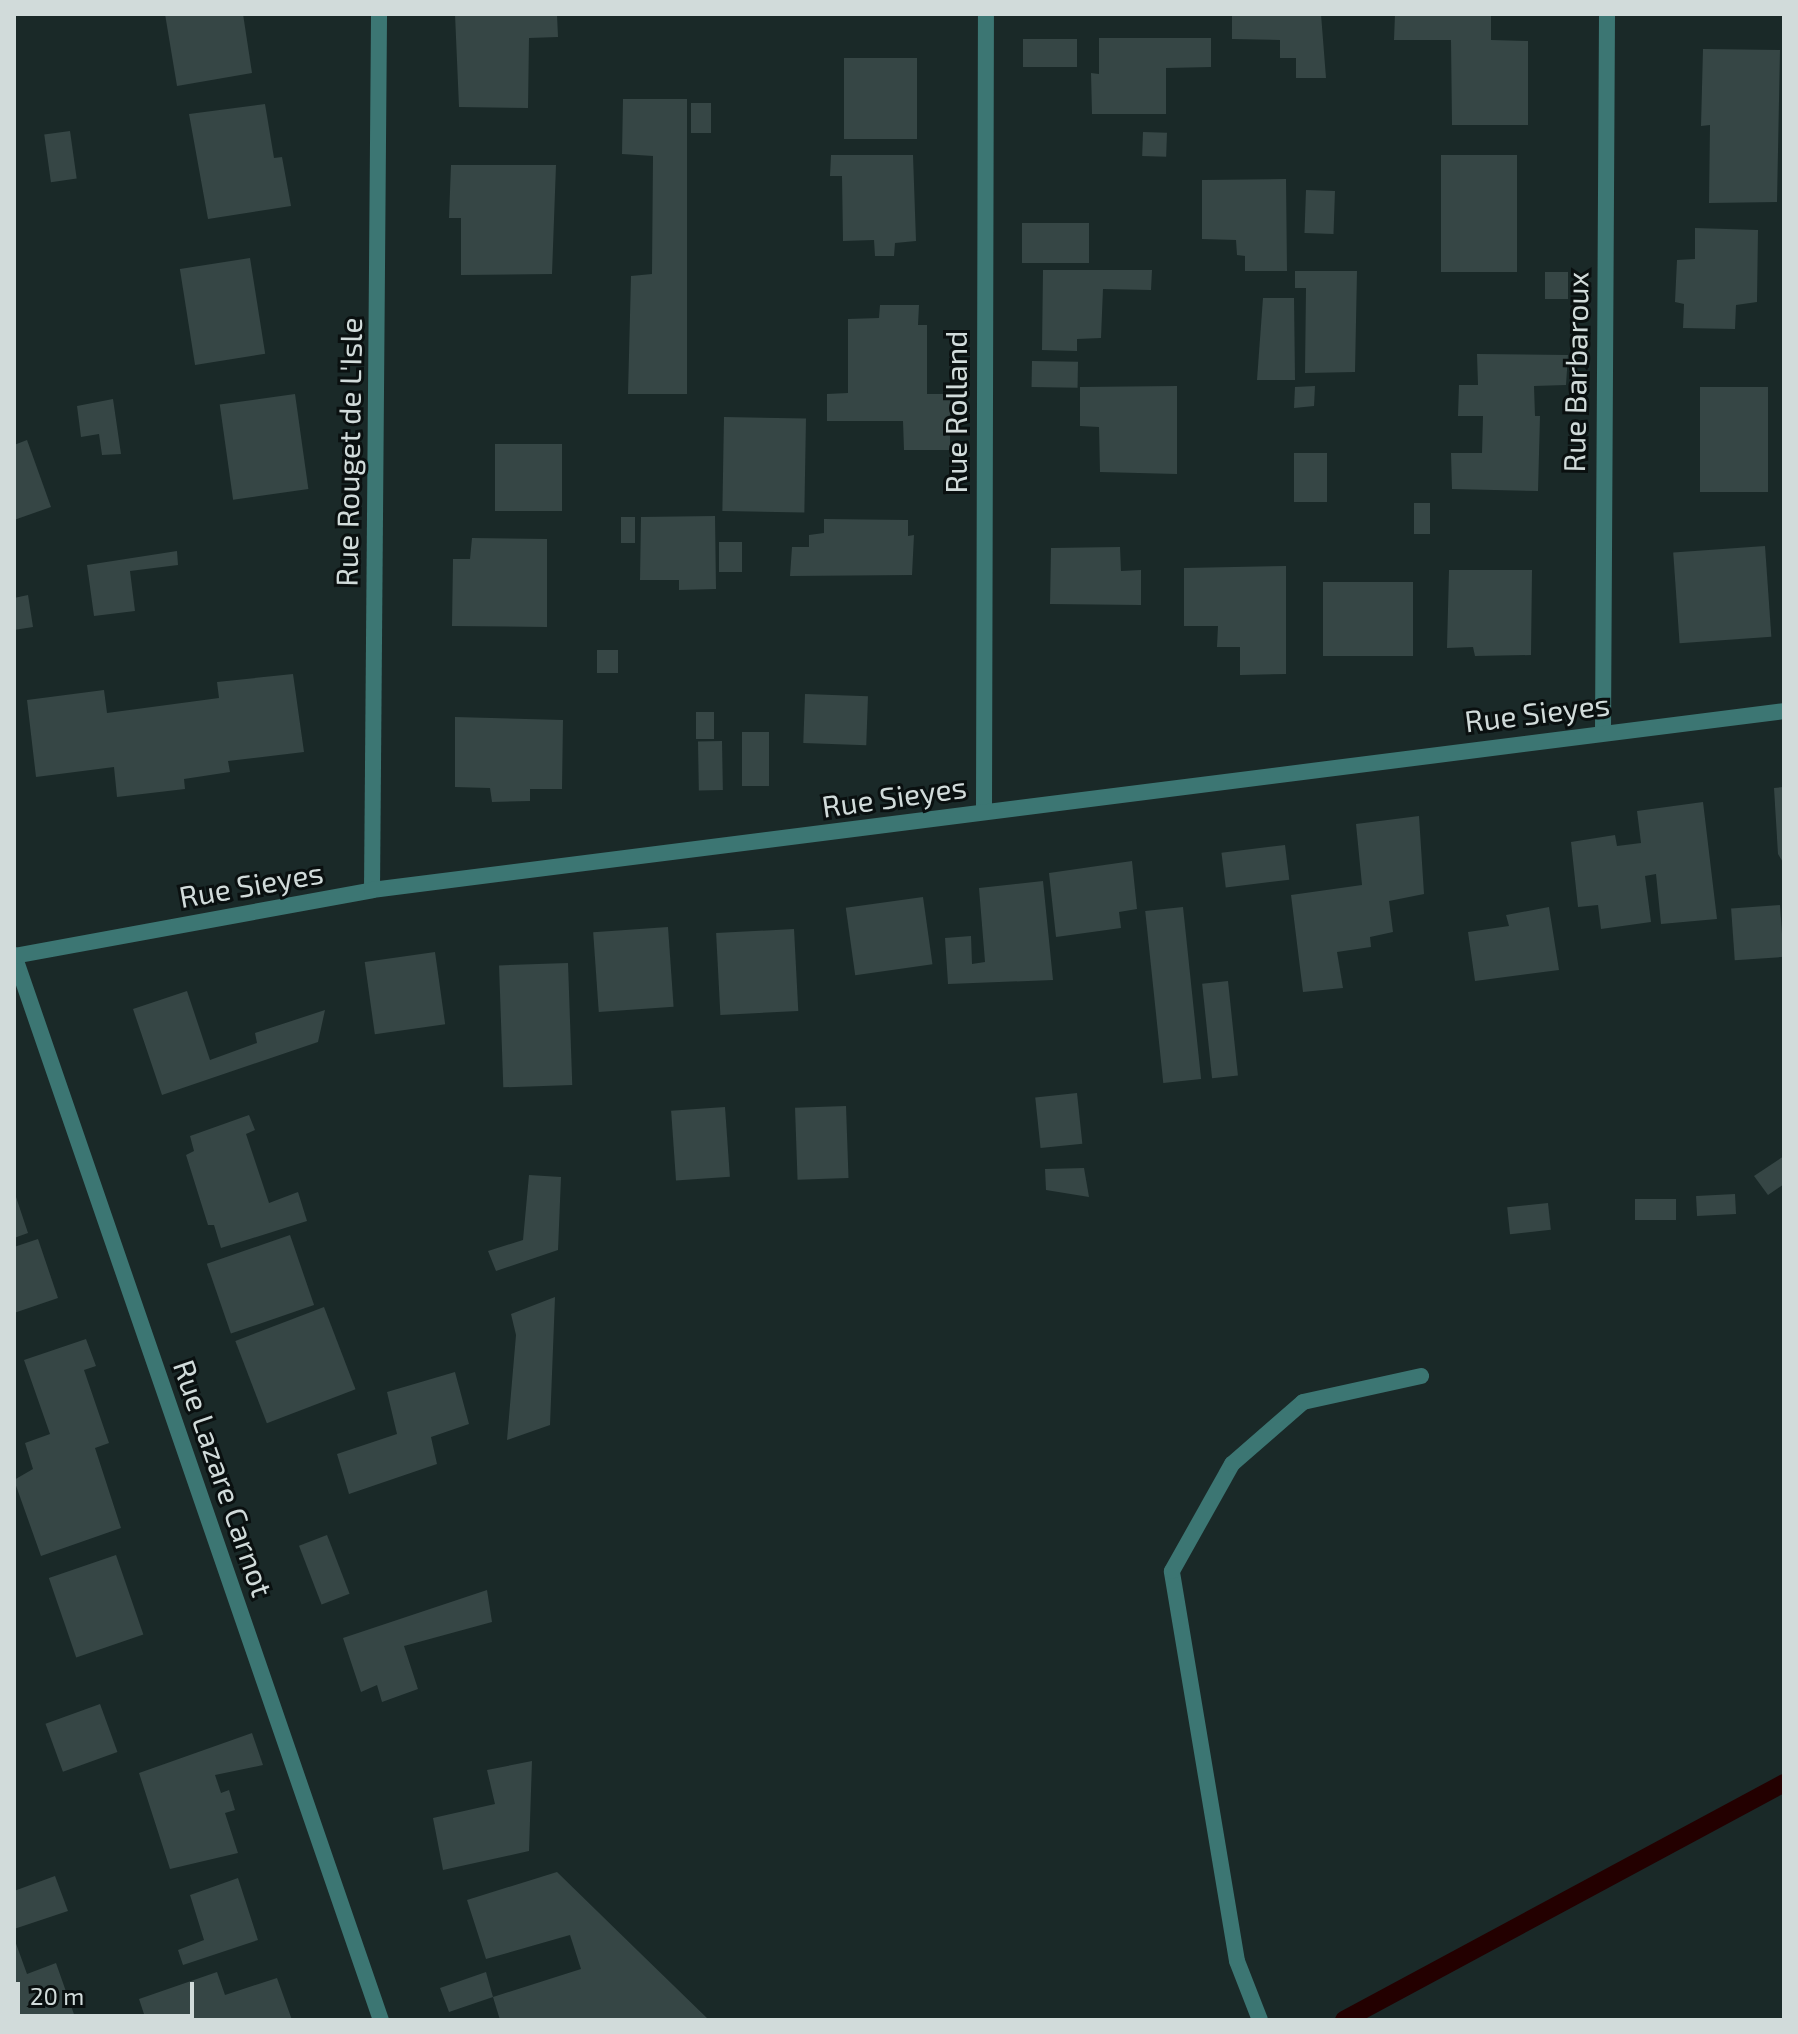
<!DOCTYPE html>
<style>
body{margin:0}
#map{position:relative;width:1798px;height:2034px;overflow:hidden;background:#1a2928;font-family:"Exo 2",sans-serif}
div>[style]{position:absolute}
.stream>*{height:18px;margin:-9px;padding:0 9px;transform-origin:9px;border-radius:9px;background:#230000}
.building>*{inset:0;background:#364645;transform-origin:0 0}
.service>*{height:16px;margin:-8px;padding:0 8px;transform-origin:8px;border-radius:8px;background:#3c7673}
.minor>*{height:16px;margin:-8px;padding:0 8px;transform-origin:8px;border-radius:8px;background:#3c7673}
span{translate:-50% -50%;white-space:nowrap;text-align:center;line-height:1.15;-webkit-text-stroke:6px #0a1010;paint-order:stroke}
.street-label{font-size:30px;color:#d1dbda}
.frame{position:absolute;inset:0;border:16px solid #d1dbda;pointer-events:none}
.scale{position:absolute;left:16px;top:1982px;width:178px;height:36px;box-sizing:border-box;border:4px solid #d1dbda;border-top:0;padding-left:10px;font-size:24px;line-height:28px;white-space:nowrap;color:#d1dbda;-webkit-text-stroke:6px #0a1010;paint-order:stroke}
</style>
<div id="map">
<div class="stream">
<i style="left:1344px;top:2020px;width:500px;rotate:-28.3deg"></i>
</div>
<div class="building">
<i style="clip-path:polygon(165px 14px,243px 14px,252px 73px,177px 86px)"></i>
<i style="clip-path:polygon(455px 14px,557px 14px,558px 37px,529px 38px,528px 108px,459px 107px)"></i>
<i style="clip-path:polygon(1232px 14px,1321px 14px,1326px 78px,1296px 78px,1296px 58px,1280px 58px,1280px 40px,1232px 39px)"></i>
<i style="clip-path:polygon(1395px 14px,1491px 14px,1491px 40px,1528px 41px,1528px 125px,1452px 125px,1451px 40px,1394px 40px)"></i>
<i style="clip-path:polygon(1099px 38px,1211px 38px,1211px 67px,1166px 68px,1166px 114px,1092px 114px,1091px 73px,1099px 74px)"></i>
<i style="left:1023px;top:39px;width:54px;height:28px"></i>
<i style="clip-path:polygon(1703px 49px,1780px 50px,1777px 202px,1709px 203px,1710px 125px,1701px 126px)"></i>
<i style="left:844px;top:58px;width:73px;height:81px"></i>
<i style="clip-path:polygon(623px 99px,687px 99px,687px 394px,628px 394px,631px 276px,652px 274px,653px 156px,622px 154px)"></i>
<i style="left:691px;top:103px;width:20px;height:30px"></i>
<i style="clip-path:polygon(265px 104px,274px 158px,282px 157px,291px 206px,208px 219px,189px 114px)"></i>
<i style="left:70px;top:131px;width:48px;height:26px;rotate:82deg"></i>
<i style="left:1143px;top:132px;width:24px;height:24px;rotate:2deg"></i>
<i style="clip-path:polygon(831px 155px,913px 155px,916px 241px,895px 243px,894px 256px,875px 256px,874px 240px,843px 241px,842px 176px,830px 176px)"></i>
<i style="left:1517px;top:155px;width:117px;height:76px;rotate:90deg"></i>
<i style="clip-path:polygon(451px 165px,556px 165px,552px 274px,461px 275px,461px 218px,449px 218px)"></i>
<i style="clip-path:polygon(1286px 179px,1287px 271px,1245px 271px,1245px 256px,1237px 255px,1236px 240px,1202px 239px,1202px 180px)"></i>
<i style="left:1306px;top:190px;width:29px;height:43px;rotate:2deg"></i>
<i style="left:1022px;top:223px;width:67px;height:40px"></i>
<i style="clip-path:polygon(1695px 228px,1758px 230px,1757px 302px,1736px 305px,1735px 329px,1683px 328px,1684px 304px,1675px 302px,1677px 260px,1695px 259px)"></i>
<i style="left:250px;top:258px;width:97px;height:71px;rotate:81deg"></i>
<i style="clip-path:polygon(1043px 270px,1152px 270px,1151px 290px,1103px 289px,1101px 338px,1077px 339px,1077px 351px,1042px 350px)"></i>
<i style="clip-path:polygon(1295px 271px,1357px 271px,1355px 372px,1305px 373px,1306px 288px,1295px 288px)"></i>
<i style="left:1545px;top:272px;width:23px;height:27px"></i>
<i style="clip-path:polygon(1263px 298px,1294px 298px,1295px 380px,1257px 380px)"></i>
<i style="clip-path:polygon(880px 305px,919px 305px,918px 325px,927px 325px,927px 394px,950px 394px,950px 450px,904px 450px,903px 421px,827px 421px,827px 394px,848px 393px,848px 319px,879px 318px)"></i>
<i style="clip-path:polygon(1477px 354px,1568px 355px,1566px 385px,1534px 386px,1535px 416px,1540px 416px,1538px 491px,1452px 489px,1451px 453px,1482px 453px,1483px 416px,1458px 416px,1459px 385px,1478px 385px)"></i>
<i style="left:1032px;top:361px;width:46px;height:26px;rotate:1deg"></i>
<i style="clip-path:polygon(1177px 386px,1177px 474px,1100px 472px,1099px 427px,1080px 426px,1080px 387px)"></i>
<i style="clip-path:polygon(1315px 386px,1314px 406px,1294px 408px,1295px 387px)"></i>
<i style="left:1700px;top:387px;width:68px;height:105px"></i>
<i style="left:295px;top:394px;width:96px;height:76px;rotate:82deg"></i>
<i style="clip-path:polygon(113px 399px,121px 454px,102px 455px,99px 434px,81px 437px,77px 406px)"></i>
<i style="left:724px;top:417px;width:82px;height:94px;rotate:1deg"></i>
<i style="clip-path:polygon(27px 440px,51px 507px,14px 520px,14px 445px)"></i>
<i style="left:495px;top:444px;width:67px;height:67px"></i>
<i style="left:1294px;top:453px;width:33px;height:49px"></i>
<i style="left:1414px;top:503px;width:16px;height:31px"></i>
<i style="clip-path:polygon(715px 516px,716px 589px,679px 590px,679px 580px,640px 580px,641px 517px)"></i>
<i style="left:621px;top:517px;width:14px;height:26px"></i>
<i style="clip-path:polygon(824px 519px,908px 520px,908px 536px,914px 535px,912px 575px,790px 576px,792px 547px,809px 547px,809px 535px,824px 533px)"></i>
<i style="clip-path:polygon(472px 538px,547px 539px,547px 627px,452px 626px,453px 559px,470px 559px)"></i>
<i style="left:719px;top:542px;width:23px;height:30px"></i>
<i style="left:1765px;top:546px;width:91px;height:92px;rotate:86deg"></i>
<i style="clip-path:polygon(1120px 547px,1121px 571px,1141px 570px,1141px 605px,1050px 604px,1051px 548px)"></i>
<i style="clip-path:polygon(177px 551px,178px 565px,130px 571px,135px 611px,94px 616px,87px 565px)"></i>
<i style="clip-path:polygon(1286px 566px,1286px 674px,1240px 675px,1240px 647px,1217px 647px,1218px 626px,1184px 626px,1184px 568px)"></i>
<i style="clip-path:polygon(1449px 570px,1532px 570px,1531px 655px,1475px 656px,1473px 647px,1447px 648px)"></i>
<i style="left:1323px;top:582px;width:90px;height:74px"></i>
<i style="clip-path:polygon(28px 595px,33px 627px,14px 630px,14px 598px)"></i>
<i style="left:597px;top:650px;width:21px;height:23px"></i>
<i style="clip-path:polygon(293px 674px,304px 752px,228px 761px,230px 772px,184px 779px,185px 789px,117px 797px,114px 767px,36px 777px,27px 700px,104px 690px,107px 713px,219px 698px,217px 682px)"></i>
<i style="left:805px;top:694px;width:63px;height:49px;rotate:2deg"></i>
<i style="left:696px;top:712px;width:18px;height:27px"></i>
<i style="clip-path:polygon(455px 717px,563px 720px,562px 789px,530px 789px,530px 801px,492px 802px,490px 788px,455px 787px)"></i>
<i style="left:742px;top:732px;width:27px;height:54px"></i>
<i style="left:722px;top:741px;width:49px;height:24px;rotate:89deg"></i>
<i style="clip-path:polygon(1784px 787px,1784px 864px,1778px 854px,1774px 788px)"></i>
<i style="clip-path:polygon(1703px 802px,1717px 919px,1661px 924px,1656px 874px,1645px 876px,1651px 922px,1601px 929px,1598px 905px,1578px 907px,1571px 842px,1615px 835px,1617px 846px,1641px 843px,1637px 811px)"></i>
<i style="clip-path:polygon(1419px 816px,1424px 894px,1389px 901px,1393px 932px,1370px 937px,1371px 947px,1337px 952px,1343px 988px,1303px 992px,1291px 895px,1362px 885px,1356px 824px)"></i>
<i style="left:1285px;top:845px;width:35px;height:64px;rotate:83deg"></i>
<i style="clip-path:polygon(1132px 861px,1137px 909px,1119px 912px,1121px 928px,1056px 937px,1049px 873px)"></i>
<i style="clip-path:polygon(1043px 881px,1053px 980px,948px 984px,945px 938px,971px 936px,972px 964px,985px 962px,979px 888px)"></i>
<i style="left:923px;top:897px;width:68px;height:78px;rotate:82deg"></i>
<i style="left:1780px;top:905px;width:52px;height:49px;rotate:86deg"></i>
<i style="left:1183px;top:907px;width:173px;height:38px;rotate:84deg"></i>
<i style="clip-path:polygon(1549px 907px,1559px 970px,1475px 981px,1468px 932px,1509px 926px,1506px 915px)"></i>
<i style="left:668px;top:927px;width:80px;height:75px;rotate:86deg"></i>
<i style="left:794px;top:929px;width:82px;height:78px;rotate:87deg"></i>
<i style="left:435px;top:952px;width:73px;height:71px;rotate:82deg"></i>
<i style="left:568px;top:963px;width:122px;height:69px;rotate:88deg"></i>
<i style="left:1228px;top:981px;width:95px;height:26px;rotate:84deg"></i>
<i style="clip-path:polygon(187px 991px,210px 1060px,257px 1043px,255px 1033px,325px 1010px,318px 1042px,162px 1095px,133px 1009px)"></i>
<i style="left:1077px;top:1093px;width:51px;height:42px;rotate:84deg"></i>
<i style="left:846px;top:1106px;width:72px;height:51px;rotate:88deg"></i>
<i style="left:725px;top:1107px;width:70px;height:54px;rotate:86deg"></i>
<i style="clip-path:polygon(249px 1115px,255px 1130px,246px 1134px,269px 1203px,298px 1192px,307px 1221px,221px 1248px,214px 1225px,208px 1225px,186px 1155px,194px 1151px,190px 1136px)"></i>
<i style="clip-path:polygon(1784px 1156px,1784px 1184px,1768px 1195px,1754px 1176px)"></i>
<i style="clip-path:polygon(1084px 1168px,1089px 1197px,1046px 1190px,1045px 1169px)"></i>
<i style="clip-path:polygon(529px 1175px,561px 1177px,558px 1250px,496px 1271px,488px 1251px,523px 1240px)"></i>
<i style="clip-path:polygon(15px 1194px,28px 1233px,14px 1238px,14px 1195px)"></i>
<i style="left:1735px;top:1194px;width:20px;height:39px;rotate:87deg"></i>
<i style="left:1676px;top:1199px;width:21px;height:41px;rotate:90deg"></i>
<i style="left:1548px;top:1203px;width:27px;height:41px;rotate:84deg"></i>
<i style="left:290px;top:1235px;width:74px;height:88px;rotate:71deg"></i>
<i style="clip-path:polygon(38px 1239px,58px 1298px,14px 1313px,14px 1247px)"></i>
<i style="clip-path:polygon(555px 1297px,550px 1425px,507px 1440px,516px 1335px,511px 1314px)"></i>
<i style="left:324px;top:1307px;width:88px;height:95px;rotate:69deg"></i>
<i style="clip-path:polygon(86px 1339px,96px 1366px,84px 1370px,109px 1443px,95px 1448px,121px 1528px,41px 1556px,14px 1480px,33px 1469px,25px 1443px,50px 1434px,24px 1360px)"></i>
<i style="clip-path:polygon(455px 1372px,469px 1424px,431px 1437px,437px 1464px,349px 1494px,337px 1454px,397px 1434px,387px 1392px)"></i>
<i style="left:327px;top:1535px;width:63px;height:30px;rotate:69deg"></i>
<i style="left:116px;top:1555px;width:84px;height:71px;rotate:71deg"></i>
<i style="clip-path:polygon(487px 1590px,492px 1622px,404px 1646px,418px 1689px,382px 1702px,377px 1685px,361px 1692px,343px 1638px)"></i>
<i style="left:100px;top:1704px;width:51px;height:58px;rotate:70deg"></i>
<i style="clip-path:polygon(252px 1733px,263px 1765px,215px 1775px,221px 1793px,229px 1790px,235px 1810px,225px 1813px,238px 1853px,170px 1869px,139px 1773px)"></i>
<i style="clip-path:polygon(532px 1761px,529px 1851px,443px 1870px,433px 1818px,495px 1804px,487px 1770px)"></i>
<i style="clip-path:polygon(557px 1872px,638px 1951px,709px 2020px,500px 2020px,493px 1997px,449px 2012px,440px 1988px,486px 1972px,493px 1997px,581px 1969px,570px 1935px,486px 1959px,467px 1900px)"></i>
<i style="clip-path:polygon(55px 1876px,68px 1911px,14px 1929px,14px 1891px)"></i>
<i style="clip-path:polygon(238px 1878px,258px 1940px,183px 1965px,178px 1950px,204px 1940px,190px 1895px)"></i>
<i style="clip-path:polygon(14px 1938px,27px 1974px,56px 1963px,76px 2020px,14px 2020px)"></i>
<i style="clip-path:polygon(217px 1972px,225px 1995px,277px 1978px,292px 2020px,146px 2020px,139px 1999px)"></i>
</div>
<div class="service">
<i style="left:1260px;top:2020px;width:63px;rotate:-111.3deg"></i>
<i style="left:1237px;top:1961px;width:395px;rotate:-99.5deg"></i>
<i style="left:1172px;top:1571px;width:123px;rotate:-60.7deg"></i>
<i style="left:1232px;top:1464px;width:94px;rotate:-41.1deg"></i>
<i style="left:1303px;top:1402px;width:121px;rotate:-12.4deg"></i>
</div>
<div class="minor">
<i style="left:1603px;top:731px;width:717px;rotate:-89.68deg"></i>
<i style="left:984px;top:811px;width:797px;rotate:-89.86deg"></i>
<i style="left:372px;top:890px;width:876px;rotate:-89.54deg"></i>
<i style="left:14px;top:955px;width:1126px;rotate:70.99deg"></i>
<i style="left:14px;top:956px;width:364px;rotate:-10.4deg"></i>
<i style="left:372px;top:890px;width:1423px;rotate:-7.22deg"></i>
</div>
<div class="street-label">
<span style="left:1575px;top:372px;rotate:-89deg">Rue Barbaroux</span>
<span style="left:955px;top:412px;rotate:-90deg">Rue Rolland</span>
<span style="left:348px;top:452px;rotate:-89deg">Rue Rouget de L'Isle</span>
<span style="left:1537px;top:712px;rotate:-7deg">Rue Sieyes</span>
<span style="left:894px;top:796px;rotate:-8deg">Rue Sieyes</span>
<span style="left:251px;top:884px;rotate:-10deg">Rue Sieyes</span>
<span style="left:224px;top:1478px;rotate:71deg">Rue Lazare Carnot</span>
</div>
<div class="frame"></div>
<div class="scale">20 m</div>
</div>
